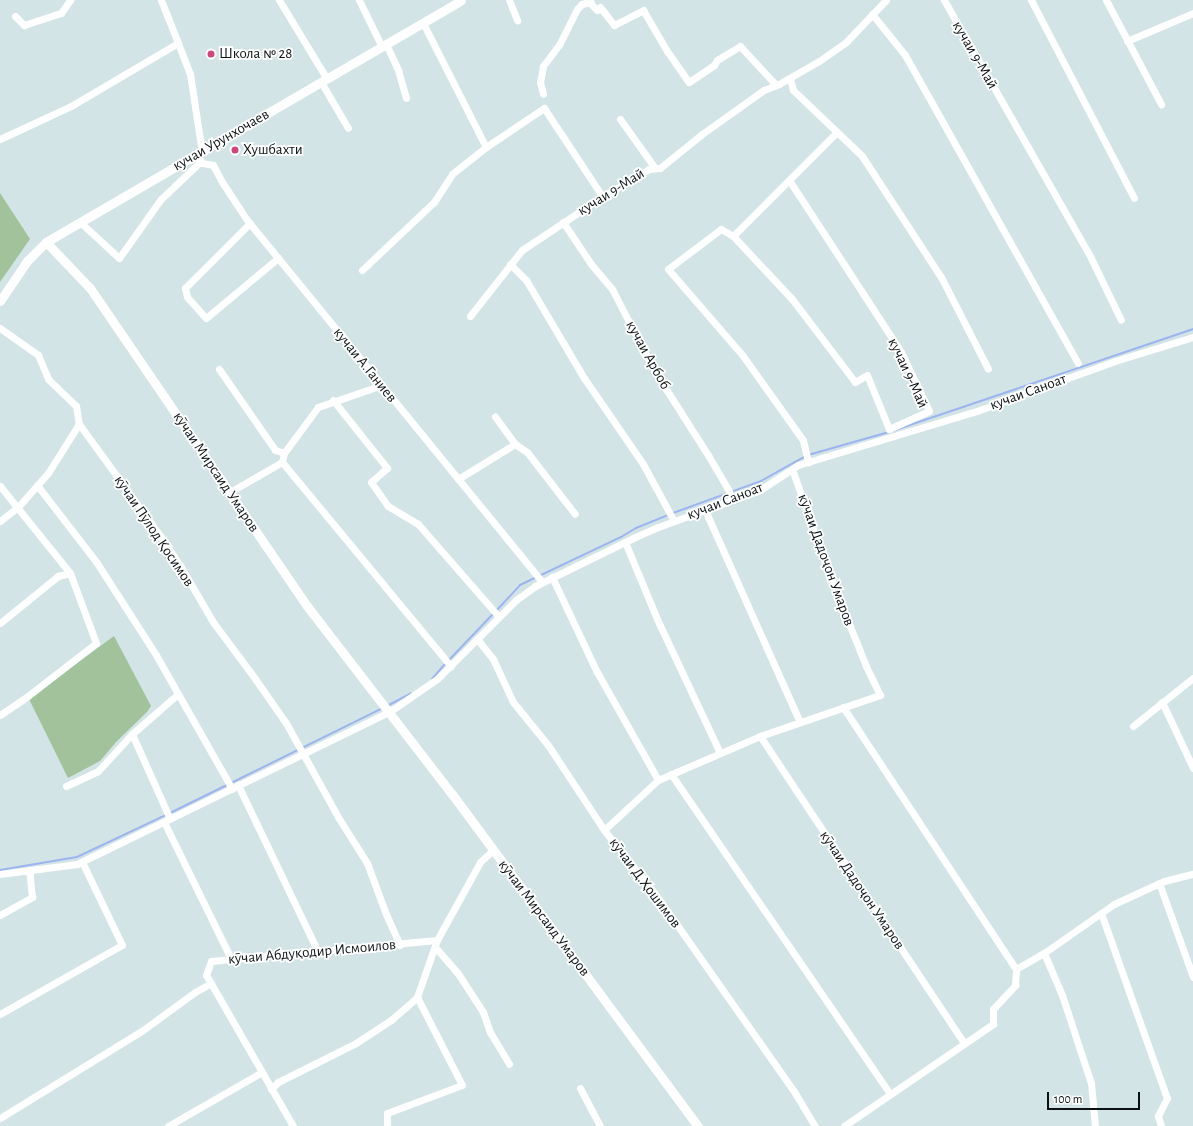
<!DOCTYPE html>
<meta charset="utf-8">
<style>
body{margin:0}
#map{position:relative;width:1193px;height:1126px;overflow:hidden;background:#d3e4e6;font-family:"Alegreya Sans",sans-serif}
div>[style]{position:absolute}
.green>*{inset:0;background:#a1c29b}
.stream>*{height:2px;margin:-1px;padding:0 1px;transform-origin:1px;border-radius:1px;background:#9cb4f0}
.minor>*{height:7px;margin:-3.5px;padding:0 3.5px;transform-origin:3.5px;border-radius:3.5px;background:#fff}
.tertiary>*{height:9px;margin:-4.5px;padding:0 4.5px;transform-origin:4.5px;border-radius:4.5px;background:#fff}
.dots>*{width:11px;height:11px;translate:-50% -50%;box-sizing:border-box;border:2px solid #fff;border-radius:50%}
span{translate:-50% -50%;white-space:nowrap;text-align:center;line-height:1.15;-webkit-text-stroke:3.5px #fff;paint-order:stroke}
.poi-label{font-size:15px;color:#0b1112}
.left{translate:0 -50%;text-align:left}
.street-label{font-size:15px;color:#0b1112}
.scale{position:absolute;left:1047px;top:1092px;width:93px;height:18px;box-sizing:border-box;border:2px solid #0b1112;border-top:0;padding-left:5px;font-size:12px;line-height:14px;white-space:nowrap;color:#0b1112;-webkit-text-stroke:3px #fff;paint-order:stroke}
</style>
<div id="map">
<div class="green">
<i style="clip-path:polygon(0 193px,30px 239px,0 282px)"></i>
<i style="clip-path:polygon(114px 636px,151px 706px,147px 712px,116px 742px,100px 761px,68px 778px,29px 699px)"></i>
</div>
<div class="stream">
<i style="left:808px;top:455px;width:87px;rotate:-15.9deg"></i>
<i style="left:892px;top:431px;width:318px;rotate:-18.7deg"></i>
<i style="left:673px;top:513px;width:94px;rotate:-20deg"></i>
<i style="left:761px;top:481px;width:49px;rotate:-29.2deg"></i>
<i style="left:496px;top:611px;width:35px;rotate:-47deg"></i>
<i style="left:520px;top:585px;width:112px;rotate:-25.4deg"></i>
<i style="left:621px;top:537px;width:17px;rotate:-31deg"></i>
<i style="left:636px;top:528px;width:35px;rotate:-22deg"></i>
<i style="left:449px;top:660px;width:64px;rotate:-46.3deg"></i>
<i style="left:432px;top:679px;width:21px;rotate:-49deg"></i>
<i style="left:387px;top:706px;width:27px;rotate:-28deg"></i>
<i style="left:231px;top:783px;width:169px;rotate:-26.3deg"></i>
<i style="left:170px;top:813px;width:64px;rotate:-26.2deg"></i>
<i style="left:0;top:870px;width:78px;rotate:-9.6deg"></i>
<i style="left:77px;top:857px;width:98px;rotate:-25.3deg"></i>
</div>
<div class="minor">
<i style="left:161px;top:0;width:46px;rotate:68.4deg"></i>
<i style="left:279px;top:0;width:92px;rotate:58.7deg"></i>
<i style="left:359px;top:0;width:52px;rotate:63.9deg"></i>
<i style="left:509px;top:0;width:22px;rotate:68deg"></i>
<i style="left:587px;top:0;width:14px;rotate:45deg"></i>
<i style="left:597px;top:10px;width:4px;rotate:-45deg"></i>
<i style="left:600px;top:7px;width:23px;rotate:52deg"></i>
<i style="left:614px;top:25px;width:33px;rotate:-27deg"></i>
<i style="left:643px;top:10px;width:48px;rotate:59.7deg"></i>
<i style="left:667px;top:51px;width:38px;rotate:55deg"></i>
<i style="left:689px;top:82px;width:30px;rotate:-34deg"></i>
<i style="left:714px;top:65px;width:6px;rotate:-59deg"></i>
<i style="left:717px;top:60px;width:27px;rotate:-31deg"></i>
<i style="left:740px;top:46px;width:53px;rotate:47.3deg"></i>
<i style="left:944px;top:0;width:292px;rotate:60.3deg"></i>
<i style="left:1089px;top:254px;width:73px;rotate:64.1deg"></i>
<i style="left:1031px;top:0;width:223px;rotate:62.5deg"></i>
<i style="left:1106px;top:0;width:118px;rotate:62.1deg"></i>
<i style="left:872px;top:14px;width:53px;rotate:51.2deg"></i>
<i style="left:905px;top:55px;width:353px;rotate:60.7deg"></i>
<i style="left:15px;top:16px;width:13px;rotate:45deg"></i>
<i style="left:24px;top:25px;width:39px;rotate:-18deg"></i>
<i style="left:61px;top:13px;width:16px;rotate:-55deg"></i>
<i style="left:423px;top:23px;width:139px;rotate:63.1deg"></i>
<i style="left:1127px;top:41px;width:72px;rotate:-23deg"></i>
<i style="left:386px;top:44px;width:29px;rotate:65deg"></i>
<i style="left:398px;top:70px;width:29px;rotate:74deg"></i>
<i style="left:790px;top:78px;width:12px;rotate:76deg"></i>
<i style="left:793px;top:90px;width:95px;rotate:43.7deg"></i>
<i style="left:862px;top:156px;width:145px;rotate:56.9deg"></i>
<i style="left:941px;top:277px;width:103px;rotate:62.9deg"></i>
<i style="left:321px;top:82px;width:53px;rotate:59.6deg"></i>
<i style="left:543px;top:94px;width:12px;rotate:-104deg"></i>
<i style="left:540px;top:82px;width:16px;rotate:-79deg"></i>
<i style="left:543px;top:66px;width:26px;rotate:-53deg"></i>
<i style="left:559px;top:45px;width:40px;rotate:-63.4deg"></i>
<i style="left:577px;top:9px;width:7px;rotate:-45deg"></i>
<i style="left:582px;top:4px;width:9px;rotate:-13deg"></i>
<i style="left:620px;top:119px;width:60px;rotate:54.5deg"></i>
<i style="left:0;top:139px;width:78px;rotate:-24.9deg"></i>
<i style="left:71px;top:106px;width:124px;rotate:-30.5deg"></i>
<i style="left:178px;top:43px;width:33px;rotate:69deg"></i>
<i style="left:190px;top:74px;width:79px;rotate:81.3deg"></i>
<i style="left:197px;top:155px;width:9px;rotate:58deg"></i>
<i style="left:202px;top:163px;width:11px;rotate:10deg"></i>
<i style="left:213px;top:165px;width:19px;rotate:62deg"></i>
<i style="left:222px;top:182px;width:45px;rotate:56.7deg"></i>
<i style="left:247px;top:220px;width:467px;rotate:50.8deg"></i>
<i style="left:789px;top:180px;width:205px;rotate:56.9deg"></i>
<i style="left:901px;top:352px;width:65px;rotate:64.6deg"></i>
<i style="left:929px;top:411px;width:44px;rotate:155.8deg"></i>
<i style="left:889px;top:429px;width:58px;rotate:-112.2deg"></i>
<i style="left:867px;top:375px;width:14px;rotate:150deg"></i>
<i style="left:855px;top:382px;width:104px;rotate:-127.2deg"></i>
<i style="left:792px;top:299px;width:86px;rotate:-133.1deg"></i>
<i style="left:733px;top:236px;width:14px;rotate:-150deg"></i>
<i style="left:721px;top:229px;width:66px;rotate:143deg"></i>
<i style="left:668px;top:269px;width:115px;rotate:49.2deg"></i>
<i style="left:743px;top:356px;width:103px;rotate:54.5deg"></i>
<i style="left:803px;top:440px;width:23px;rotate:77deg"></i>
<i style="left:80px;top:222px;width:53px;rotate:42.7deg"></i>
<i style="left:119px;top:258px;width:72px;rotate:-54.6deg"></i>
<i style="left:161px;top:199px;width:55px;rotate:-43.5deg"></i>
<i style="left:563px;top:222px;width:50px;rotate:56.3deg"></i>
<i style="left:591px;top:264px;width:33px;rotate:50deg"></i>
<i style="left:612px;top:289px;width:91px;rotate:62.6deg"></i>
<i style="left:654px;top:370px;width:101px;rotate:57.6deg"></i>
<i style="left:708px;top:455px;width:42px;rotate:59.7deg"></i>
<i style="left:250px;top:223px;width:92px;rotate:135deg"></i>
<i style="left:185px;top:288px;width:9px;rotate:77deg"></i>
<i style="left:187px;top:297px;width:28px;rotate:48deg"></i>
<i style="left:206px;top:318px;width:94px;rotate:-39.8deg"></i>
<i style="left:733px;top:236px;width:147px;rotate:-45deg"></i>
<i style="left:510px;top:264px;width:23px;rotate:45deg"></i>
<i style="left:526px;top:280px;width:114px;rotate:59.4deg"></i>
<i style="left:584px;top:378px;width:104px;rotate:55.5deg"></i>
<i style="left:643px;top:464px;width:65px;rotate:61.5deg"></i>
<i style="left:362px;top:270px;width:99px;rotate:-43.4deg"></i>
<i style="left:434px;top:202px;width:33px;rotate:-57deg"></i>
<i style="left:452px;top:174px;width:43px;rotate:-38.5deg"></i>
<i style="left:486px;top:147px;width:70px;rotate:-33.9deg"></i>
<i style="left:544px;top:108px;width:105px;rotate:56.6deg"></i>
<i style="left:470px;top:316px;width:84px;rotate:-51.8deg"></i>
<i style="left:522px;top:250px;width:94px;rotate:-33.7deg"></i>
<i style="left:600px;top:198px;width:57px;rotate:-30.6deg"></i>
<i style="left:649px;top:169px;width:11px;rotate:-5deg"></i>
<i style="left:660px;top:168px;width:54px;rotate:-39deg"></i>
<i style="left:702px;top:134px;width:76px;rotate:-35.4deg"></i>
<i style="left:764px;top:90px;width:16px;rotate:-22deg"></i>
<i style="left:779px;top:84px;width:46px;rotate:-29.9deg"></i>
<i style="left:819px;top:61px;width:33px;rotate:-35deg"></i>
<i style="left:846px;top:42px;width:58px;rotate:-46.4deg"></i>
<i style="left:0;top:328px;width:47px;rotate:35.4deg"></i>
<i style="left:38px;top:355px;width:26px;rotate:67deg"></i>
<i style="left:48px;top:379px;width:39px;rotate:44deg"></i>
<i style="left:76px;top:406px;width:18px;rotate:81deg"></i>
<i style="left:79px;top:424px;width:140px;rotate:54deg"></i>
<i style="left:161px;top:537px;width:36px;rotate:56deg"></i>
<i style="left:181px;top:567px;width:64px;rotate:59.8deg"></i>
<i style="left:213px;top:622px;width:72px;rotate:53.4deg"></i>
<i style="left:256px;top:680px;width:52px;rotate:55.1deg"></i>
<i style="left:286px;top:723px;width:107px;rotate:61deg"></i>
<i style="left:338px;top:817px;width:54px;rotate:57.8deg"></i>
<i style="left:367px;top:863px;width:54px;rotate:69.6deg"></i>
<i style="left:386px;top:914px;width:34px;rotate:66deg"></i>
<i style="left:219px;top:369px;width:98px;rotate:55.3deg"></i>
<i style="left:275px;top:450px;width:9px;rotate:18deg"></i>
<i style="left:382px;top:385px;width:68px;rotate:161deg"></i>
<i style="left:318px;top:407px;width:57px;rotate:126.5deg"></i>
<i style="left:284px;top:453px;width:9px;rotate:103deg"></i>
<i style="left:282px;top:462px;width:265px;rotate:50.4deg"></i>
<i style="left:333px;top:400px;width:87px;rotate:51.5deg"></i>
<i style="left:387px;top:468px;width:21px;rotate:139deg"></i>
<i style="left:371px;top:482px;width:29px;rotate:55deg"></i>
<i style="left:388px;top:506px;width:35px;rotate:31deg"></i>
<i style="left:418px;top:524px;width:123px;rotate:48.9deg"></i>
<i style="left:515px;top:444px;width:14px;rotate:34deg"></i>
<i style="left:527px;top:452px;width:78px;rotate:52.3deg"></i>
<i style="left:458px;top:479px;width:67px;rotate:-31.6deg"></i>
<i style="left:515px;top:444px;width:34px;rotate:-126deg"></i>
<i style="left:37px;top:485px;width:98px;rotate:52.4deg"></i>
<i style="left:97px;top:563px;width:109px;rotate:57.3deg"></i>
<i style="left:156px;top:655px;width:154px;rotate:60.4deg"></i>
<i style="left:0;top:486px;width:112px;rotate:51.2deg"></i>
<i style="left:70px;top:573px;width:75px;rotate:69.6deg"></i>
<i style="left:96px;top:643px;width:86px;rotate:142.1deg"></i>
<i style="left:28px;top:696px;width:34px;rotate:146deg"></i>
<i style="left:230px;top:492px;width:60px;rotate:-30deg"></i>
<i style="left:705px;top:510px;width:232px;rotate:65.9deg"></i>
<i style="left:0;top:521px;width:23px;rotate:-38deg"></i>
<i style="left:18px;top:507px;width:45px;rotate:-48.6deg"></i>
<i style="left:48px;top:473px;width:58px;rotate:-57.7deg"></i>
<i style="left:625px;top:542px;width:83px;rotate:67.4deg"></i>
<i style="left:657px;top:619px;width:148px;rotate:64.8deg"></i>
<i style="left:552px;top:577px;width:105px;rotate:64.7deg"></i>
<i style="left:597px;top:672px;width:124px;rotate:60.5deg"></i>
<i style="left:0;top:623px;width:75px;rotate:-39deg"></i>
<i style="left:58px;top:576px;width:12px;rotate:-14deg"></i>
<i style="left:477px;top:639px;width:26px;rotate:51deg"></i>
<i style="left:493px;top:659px;width:47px;rotate:65.1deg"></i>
<i style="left:513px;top:702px;width:55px;rotate:50.9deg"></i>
<i style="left:548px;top:745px;width:102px;rotate:56.6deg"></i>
<i style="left:604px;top:830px;width:83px;rotate:51.3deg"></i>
<i style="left:656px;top:895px;width:242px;rotate:54.9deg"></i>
<i style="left:795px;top:1093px;width:39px;rotate:59deg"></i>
<i style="left:1162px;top:702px;width:73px;rotate:64.8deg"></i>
<i style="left:843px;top:707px;width:314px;rotate:56.6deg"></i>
<i style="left:1133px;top:726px;width:77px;rotate:-38.7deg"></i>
<i style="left:132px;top:734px;width:93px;rotate:65.9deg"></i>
<i style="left:760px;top:736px;width:369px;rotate:56.4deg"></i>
<i style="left:671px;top:774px;width:388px;rotate:55.6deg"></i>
<i style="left:238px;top:785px;width:185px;rotate:64.4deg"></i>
<i style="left:66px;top:786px;width:35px;rotate:-25deg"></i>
<i style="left:98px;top:771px;width:50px;rotate:-47.4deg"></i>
<i style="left:132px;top:734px;width:61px;rotate:-41deg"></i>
<i style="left:164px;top:822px;width:153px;rotate:63.9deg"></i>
<i style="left:604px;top:830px;width:74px;rotate:-42.8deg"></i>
<i style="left:658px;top:780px;width:111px;rotate:-23.3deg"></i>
<i style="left:760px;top:736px;width:127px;rotate:-18.9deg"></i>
<i style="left:880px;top:695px;width:32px;rotate:-116deg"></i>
<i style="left:866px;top:666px;width:99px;rotate:-111.9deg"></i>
<i style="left:829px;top:574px;width:111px;rotate:-109.4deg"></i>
<i style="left:0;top:874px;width:78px;rotate:-7.4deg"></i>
<i style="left:77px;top:864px;width:347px;rotate:-26deg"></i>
<i style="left:389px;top:712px;width:58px;rotate:-34.5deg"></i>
<i style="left:437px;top:679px;width:112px;rotate:-45deg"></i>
<i style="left:516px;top:600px;width:24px;rotate:-36deg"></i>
<i style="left:535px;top:586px;width:109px;rotate:-26.1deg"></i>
<i style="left:633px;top:538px;width:27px;rotate:-24deg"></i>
<i style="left:658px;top:527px;width:109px;rotate:-19.9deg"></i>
<i style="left:760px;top:490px;width:45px;rotate:-33.3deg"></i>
<i style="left:798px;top:465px;width:187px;rotate:-16.8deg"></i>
<i style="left:977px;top:411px;width:147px;rotate:-19.9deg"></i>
<i style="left:1115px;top:361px;width:82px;rotate:-17.1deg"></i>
<i style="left:1159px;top:883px;width:100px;rotate:70.1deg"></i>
<i style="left:1101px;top:913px;width:196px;rotate:70.4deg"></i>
<i style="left:1167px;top:1098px;width:20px;rotate:117deg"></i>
<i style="left:1158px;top:1116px;width:10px;rotate:73deg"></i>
<i style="left:0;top:915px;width:37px;rotate:-29deg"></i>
<i style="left:32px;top:897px;width:27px;rotate:-96deg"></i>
<i style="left:435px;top:947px;width:33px;rotate:49deg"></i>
<i style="left:457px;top:972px;width:48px;rotate:57deg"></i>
<i style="left:483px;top:1012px;width:21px;rotate:71deg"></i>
<i style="left:490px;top:1032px;width:37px;rotate:59deg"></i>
<i style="left:1044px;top:953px;width:46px;rotate:66.8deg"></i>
<i style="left:1062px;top:995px;width:93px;rotate:71.8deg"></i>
<i style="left:1091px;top:1083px;width:43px;rotate:84.7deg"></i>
<i style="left:1016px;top:969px;width:32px;rotate:-30deg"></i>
<i style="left:1044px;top:953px;width:85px;rotate:-35deg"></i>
<i style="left:1114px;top:904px;width:55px;rotate:-24.7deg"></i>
<i style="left:1164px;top:881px;width:30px;rotate:-14deg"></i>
<i style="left:0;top:1014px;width:140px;rotate:-29.5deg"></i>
<i style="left:122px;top:945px;width:92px;rotate:-115.7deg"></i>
<i style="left:580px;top:1088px;width:43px;rotate:62.2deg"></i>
<i style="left:271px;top:1089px;width:10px;rotate:-45deg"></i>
<i style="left:278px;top:1082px;width:87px;rotate:-26.6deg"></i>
<i style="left:356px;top:1043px;width:42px;rotate:-33.3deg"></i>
<i style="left:391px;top:1020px;width:35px;rotate:-41deg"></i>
<i style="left:0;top:1118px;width:168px;rotate:-31.6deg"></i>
<i style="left:143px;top:1030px;width:64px;rotate:-36.2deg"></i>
<i style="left:195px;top:992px;width:18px;rotate:-29deg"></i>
<i style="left:168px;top:1126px;width:108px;rotate:-29.9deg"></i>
<i style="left:293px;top:1126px;width:174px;rotate:-119.9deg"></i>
<i style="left:206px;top:975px;width:15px;rotate:-70deg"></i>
<i style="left:211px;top:961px;width:227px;rotate:-5.3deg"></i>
<i style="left:387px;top:1126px;width:13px;rotate:-90deg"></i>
<i style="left:387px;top:1113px;width:80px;rotate:-20.5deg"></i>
<i style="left:462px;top:1085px;width:99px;rotate:-117.1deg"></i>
<i style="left:417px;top:997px;width:60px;rotate:-70.7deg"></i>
<i style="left:437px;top:940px;width:89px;rotate:-61.1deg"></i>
<i style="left:480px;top:862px;width:18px;rotate:-43deg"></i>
<i style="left:844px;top:1126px;width:181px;rotate:-34.4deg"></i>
<i style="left:993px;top:1024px;width:15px;rotate:-90deg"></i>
<i style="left:993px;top:1009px;width:33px;rotate:-47deg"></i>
<i style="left:1015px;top:985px;width:16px;rotate:-86deg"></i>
</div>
<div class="tertiary">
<i style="left:46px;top:242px;width:64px;rotate:46.3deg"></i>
<i style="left:90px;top:288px;width:385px;rotate:55.7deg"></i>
<i style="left:307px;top:606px;width:237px;rotate:52.4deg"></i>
<i style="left:452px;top:794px;width:413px;rotate:53.5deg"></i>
<i style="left:0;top:301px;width:48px;rotate:-56deg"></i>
<i style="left:27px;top:261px;width:27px;rotate:-45deg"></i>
<i style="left:46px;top:242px;width:480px;rotate:-30.2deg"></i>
</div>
<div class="dots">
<i style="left:211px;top:54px;background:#d0457a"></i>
<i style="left:235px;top:150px;background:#d0457a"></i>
</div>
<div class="poi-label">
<span class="left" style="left:219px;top:54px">Школа № 28</span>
<span class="left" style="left:243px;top:150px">Хушбахти</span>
</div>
<div class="street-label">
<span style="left:975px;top:55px;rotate:60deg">кучаи 9-Май</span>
<span style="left:221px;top:140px;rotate:-30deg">кучаи Урунхочаев</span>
<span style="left:611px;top:192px;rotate:-32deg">кучаи 9-Май</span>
<span style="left:648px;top:355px;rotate:61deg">кучаи Арбоб</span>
<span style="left:365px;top:365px;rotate:51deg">кучаи А.Ганиев</span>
<span style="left:908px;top:373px;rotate:65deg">кучаи 9-Май</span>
<span style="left:1028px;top:392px;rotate:-20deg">кучаи Саноат</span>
<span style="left:216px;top:472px;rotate:56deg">кӯчаи Мирсаид Умаров</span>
<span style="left:725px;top:501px;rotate:-21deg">кучаи Саноат</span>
<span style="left:154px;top:531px;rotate:56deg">кӯчаи Пӯлод Қосимов</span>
<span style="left:826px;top:560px;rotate:70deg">кӯчаи Дадоҷон Умаров</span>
<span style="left:645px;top:883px;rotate:53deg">кӯчаи Д.Ҳошимов</span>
<span style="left:862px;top:890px;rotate:56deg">кӯчаи Дадоҷон Умаров</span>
<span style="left:544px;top:918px;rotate:53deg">кӯчаи Мирсаид Умаров</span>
<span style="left:312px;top:952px;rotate:-5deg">кӯчаи Абдуқодир Исмоилов</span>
</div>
<div class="scale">100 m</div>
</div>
